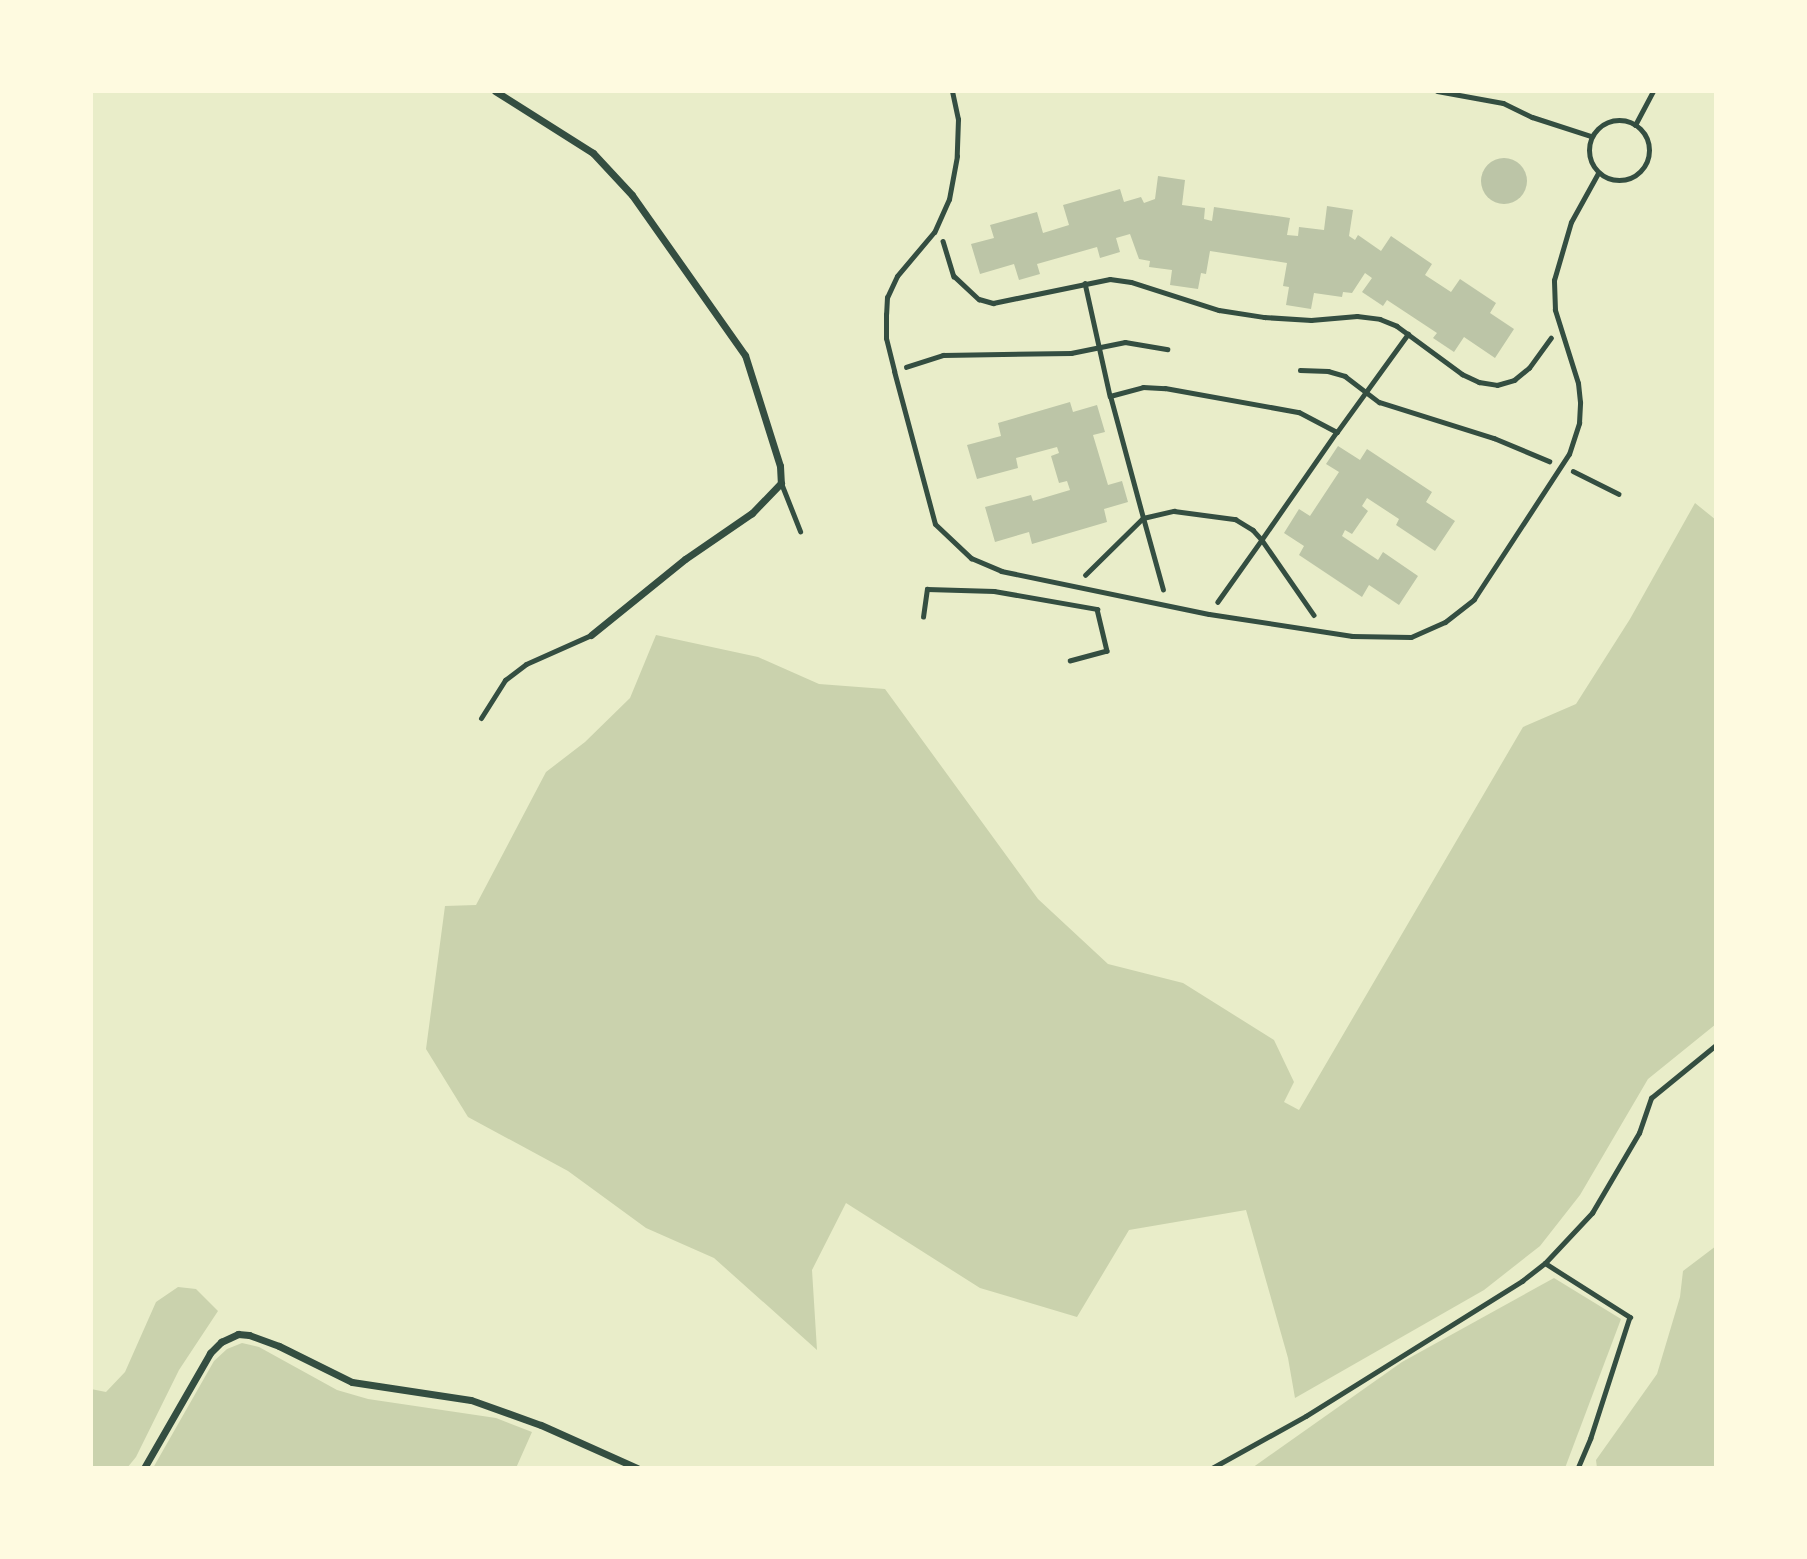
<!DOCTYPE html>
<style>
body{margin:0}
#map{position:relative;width:1807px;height:1559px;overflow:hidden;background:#e9edc9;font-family:Montserrat,sans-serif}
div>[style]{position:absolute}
.green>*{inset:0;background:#cad2ad}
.building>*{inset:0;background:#bcc5a7}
.round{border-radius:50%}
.path>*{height:4.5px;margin:-2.25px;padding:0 2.25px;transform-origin:2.25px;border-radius:2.25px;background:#344e41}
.service>*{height:5px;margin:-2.5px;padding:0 2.5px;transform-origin:2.5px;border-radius:2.5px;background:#344e41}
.service>.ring{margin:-2.5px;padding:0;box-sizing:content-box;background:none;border:5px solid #344e41;border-radius:50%}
.minor>*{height:7px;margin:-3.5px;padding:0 3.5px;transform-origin:3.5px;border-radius:3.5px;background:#344e41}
span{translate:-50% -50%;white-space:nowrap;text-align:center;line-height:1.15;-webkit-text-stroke:5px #fefae0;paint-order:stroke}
.frame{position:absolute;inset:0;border:93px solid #fefae0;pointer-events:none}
</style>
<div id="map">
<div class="green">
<i style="clip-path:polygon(1695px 503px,1716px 520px,1716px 1024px,1648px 1079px,1580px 1195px,1540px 1246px,1484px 1290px,1295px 1398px,1288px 1358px,1246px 1210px,1129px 1230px,1077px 1317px,980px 1288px,846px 1203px,812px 1270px,817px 1350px,714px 1258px,646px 1228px,568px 1171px,468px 1117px,426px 1049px,445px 906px,476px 905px,546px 772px,585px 742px,630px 698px,656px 635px,758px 657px,819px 684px,885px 689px,1038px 899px,1108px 964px,1183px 983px,1274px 1040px,1294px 1082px,1284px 1102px,1299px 1110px,1523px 727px,1576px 704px,1630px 619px)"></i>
<i style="clip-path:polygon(1716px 1246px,1716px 1468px,1597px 1468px,1596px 1460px,1657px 1374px,1680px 1297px,1683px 1271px)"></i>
<i style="clip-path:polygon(1554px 1278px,1621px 1319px,1565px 1468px,1252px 1468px,1402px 1362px)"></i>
<i style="clip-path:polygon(178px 1287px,196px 1289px,218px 1311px,179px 1370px,136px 1457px,127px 1468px,91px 1468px,91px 1389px,106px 1392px,125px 1372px,156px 1302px)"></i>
<i style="clip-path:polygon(242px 1343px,259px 1347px,337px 1390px,368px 1399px,496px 1418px,532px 1432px,516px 1468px,153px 1468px,214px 1361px,227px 1349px)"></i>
</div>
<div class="building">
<i class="round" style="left:1481px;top:158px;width:46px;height:46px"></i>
<i style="clip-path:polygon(1158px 176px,1185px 180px,1182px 205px,1205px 208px,1204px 219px,1212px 221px,1214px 207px,1290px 218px,1287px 235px,1298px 236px,1299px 227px,1324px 230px,1327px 206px,1353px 210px,1349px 236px,1355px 240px,1358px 235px,1381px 251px,1391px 236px,1432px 264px,1425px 275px,1451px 292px,1460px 279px,1496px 303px,1490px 313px,1514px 329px,1495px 358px,1464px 337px,1454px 352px,1433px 338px,1437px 333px,1387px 300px,1383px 306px,1362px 292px,1372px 278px,1365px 273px,1352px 293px,1343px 292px,1342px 297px,1314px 293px,1311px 309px,1286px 305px,1289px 287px,1283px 286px,1287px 263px,1210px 251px,1206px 274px,1201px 273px,1198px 289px,1170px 285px,1172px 270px,1149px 267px,1150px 261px,1139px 259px,1130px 234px,1116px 238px,1120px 252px,1100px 258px,1097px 247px,1037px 264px,1040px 274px,1019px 280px,1014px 264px,980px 274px,971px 244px,994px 238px,990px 225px,1037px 212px,1043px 233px,1069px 225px,1063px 205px,1120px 189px,1124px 202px,1141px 197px,1144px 203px,1155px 199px)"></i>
<i style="clip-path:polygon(1070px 402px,1073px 412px,1097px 405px,1105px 432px,1093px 435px,1108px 485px,1122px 481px,1128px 502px,1104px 509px,1107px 522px,1032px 544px,1029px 532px,995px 542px,985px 507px,1031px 495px,1033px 501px,1070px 490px,1067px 481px,1059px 483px,1051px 456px,1059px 453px,1057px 447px,1016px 458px,1018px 468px,977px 479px,967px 445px,1001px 436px,998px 423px)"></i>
<i style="clip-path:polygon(1338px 446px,1360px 460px,1367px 449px,1432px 492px,1426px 502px,1455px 521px,1435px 551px,1396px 525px,1399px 519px,1367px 498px,1362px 506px,1368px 511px,1352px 534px,1345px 530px,1342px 536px,1378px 560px,1383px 552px,1418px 576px,1399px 605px,1369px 585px,1362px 597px,1299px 555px,1304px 546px,1284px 533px,1299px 509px,1310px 516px,1339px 472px,1326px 464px)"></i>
</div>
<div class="path">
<i style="left:943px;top:241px;width:37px;rotate:73deg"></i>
<i style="left:954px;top:276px;width:34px;rotate:43deg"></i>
<i style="left:979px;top:299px;width:15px;rotate:16deg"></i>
<i style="left:993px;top:303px;width:119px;rotate:-11.6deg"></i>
<i style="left:1110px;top:279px;width:21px;rotate:8deg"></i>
<i style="left:1131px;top:282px;width:92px;rotate:17.7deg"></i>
<i style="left:1219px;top:310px;width:46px;rotate:8.8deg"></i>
<i style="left:1264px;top:317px;width:47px;rotate:3.7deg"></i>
<i style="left:1311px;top:320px;width:46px;rotate:-5deg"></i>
<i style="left:1357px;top:316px;width:23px;rotate:7deg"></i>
<i style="left:1380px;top:319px;width:18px;rotate:22deg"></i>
<i style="left:1397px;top:326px;width:81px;rotate:36.4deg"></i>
<i style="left:1462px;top:374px;width:19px;rotate:25deg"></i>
<i style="left:1479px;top:382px;width:18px;rotate:9deg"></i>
<i style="left:1497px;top:385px;width:18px;rotate:-16deg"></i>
<i style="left:1514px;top:380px;width:19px;rotate:-39deg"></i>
<i style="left:1529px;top:368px;width:37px;rotate:-54deg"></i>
<i style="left:1085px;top:283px;width:116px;rotate:77.5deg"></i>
<i style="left:906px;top:367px;width:39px;rotate:-18deg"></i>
<i style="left:943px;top:355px;width:128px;rotate:-0.9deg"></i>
<i style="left:1071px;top:353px;width:55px;rotate:-11.5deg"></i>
<i style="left:1125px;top:342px;width:43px;rotate:9.5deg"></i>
<i style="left:1300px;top:370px;width:28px;rotate:2deg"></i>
<i style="left:1328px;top:371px;width:18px;rotate:16deg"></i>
<i style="left:1345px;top:376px;width:43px;rotate:37.4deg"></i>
<i style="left:1379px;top:402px;width:121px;rotate:17.4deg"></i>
<i style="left:1494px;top:438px;width:60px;rotate:22.7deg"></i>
<i style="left:1337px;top:432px;width:121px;rotate:-54.1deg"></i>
<i style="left:1573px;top:471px;width:51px;rotate:26.6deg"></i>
<i style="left:1085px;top:575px;width:81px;rotate:-44.5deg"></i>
<i style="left:1143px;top:518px;width:126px;rotate:-105.1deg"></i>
<i style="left:1110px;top:396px;width:34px;rotate:-15deg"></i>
<i style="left:1143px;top:387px;width:22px;rotate:3deg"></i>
<i style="left:1165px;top:388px;width:136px;rotate:10.2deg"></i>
<i style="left:1299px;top:412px;width:43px;rotate:27.8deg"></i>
<i style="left:1337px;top:432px;width:131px;rotate:124.8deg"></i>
<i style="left:1262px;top:540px;width:91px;rotate:55.3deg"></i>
<i style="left:1163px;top:590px;width:75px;rotate:-105.5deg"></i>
<i style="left:1143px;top:518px;width:32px;rotate:-13deg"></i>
<i style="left:1174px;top:511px;width:62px;rotate:7.5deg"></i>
<i style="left:1235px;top:519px;width:21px;rotate:31deg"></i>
<i style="left:1253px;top:530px;width:13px;rotate:48deg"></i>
<i style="left:1262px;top:540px;width:76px;rotate:125.4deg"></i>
<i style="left:923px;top:617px;width:28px;rotate:-82deg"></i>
<i style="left:927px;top:589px;width:67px;rotate:1.7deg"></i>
<i style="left:994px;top:591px;width:105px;rotate:9.9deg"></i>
<i style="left:1097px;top:609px;width:43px;rotate:76.6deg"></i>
<i style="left:1107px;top:651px;width:38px;rotate:165deg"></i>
<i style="left:1545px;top:1263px;width:101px;rotate:32.4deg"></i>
<i style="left:1630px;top:1317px;width:127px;rotate:107.9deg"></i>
<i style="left:1591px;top:1438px;width:33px;rotate:113deg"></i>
<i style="left:1212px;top:1468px;width:107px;rotate:-29deg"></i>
<i style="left:1306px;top:1416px;width:255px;rotate:-32deg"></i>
<i style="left:1522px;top:1281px;width:29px;rotate:-38deg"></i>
<i style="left:1545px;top:1263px;width:69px;rotate:-46.8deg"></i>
<i style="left:1592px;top:1213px;width:93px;rotate:-59.6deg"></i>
<i style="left:1639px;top:1133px;width:37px;rotate:-71deg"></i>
<i style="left:1651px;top:1098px;width:84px;rotate:-39.2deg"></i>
</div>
<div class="service">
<i style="left:952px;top:91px;width:29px;rotate:78deg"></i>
<i style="left:958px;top:119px;width:37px;rotate:92deg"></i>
<i style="left:957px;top:156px;width:44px;rotate:100.5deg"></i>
<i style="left:949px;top:199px;width:36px;rotate:114deg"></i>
<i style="left:934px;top:232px;width:57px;rotate:130.1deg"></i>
<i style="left:897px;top:276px;width:23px;rotate:115deg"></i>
<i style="left:887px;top:297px;width:17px;rotate:93deg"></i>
<i style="left:886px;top:314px;width:24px;rotate:90deg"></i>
<i style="left:886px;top:338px;width:34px;rotate:76deg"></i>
<i style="left:894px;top:371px;width:158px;rotate:75deg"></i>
<i style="left:935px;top:524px;width:50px;rotate:43.4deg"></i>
<i style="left:971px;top:558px;width:33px;rotate:23deg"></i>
<i style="left:1001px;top:571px;width:212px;rotate:11.7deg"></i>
<i style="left:1209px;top:614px;width:145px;rotate:8.7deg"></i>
<i style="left:1352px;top:636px;width:59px;rotate:1deg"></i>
<i style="left:1411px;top:637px;width:37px;rotate:-24deg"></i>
<i style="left:1445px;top:622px;width:37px;rotate:-38deg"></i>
<i style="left:1474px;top:599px;width:173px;rotate:-56.8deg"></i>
<i style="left:1569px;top:454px;width:33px;rotate:-72deg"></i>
<i style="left:1579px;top:423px;width:21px;rotate:-87deg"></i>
<i style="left:1580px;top:402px;width:19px;rotate:-96deg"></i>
<i style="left:1578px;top:383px;width:77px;rotate:-107.5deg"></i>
<i style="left:1555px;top:310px;width:30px;rotate:-92deg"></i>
<i style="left:1554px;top:280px;width:60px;rotate:-73.7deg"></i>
<i style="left:1571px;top:222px;width:56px;rotate:-61.1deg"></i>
<i style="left:1437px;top:91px;width:67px;rotate:10.3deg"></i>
<i style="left:1503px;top:103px;width:32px;rotate:26deg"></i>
<i style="left:1532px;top:117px;width:62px;rotate:17.9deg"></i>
<i class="ring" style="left:1589px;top:120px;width:55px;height:55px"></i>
<i style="left:1635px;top:125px;width:38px;rotate:-62deg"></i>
<i style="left:781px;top:483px;width:52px;rotate:68.4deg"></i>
<i style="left:481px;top:718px;width:45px;rotate:-57.7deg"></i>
<i style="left:505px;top:680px;width:26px;rotate:-37deg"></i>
<i style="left:526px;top:664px;width:71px;rotate:-24deg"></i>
</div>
<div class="minor">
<i style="left:495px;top:91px;width:116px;rotate:32.3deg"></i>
<i style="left:593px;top:153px;width:57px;rotate:47.1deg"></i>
<i style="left:632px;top:195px;width:196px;rotate:54.8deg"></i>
<i style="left:745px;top:355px;width:116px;rotate:72.5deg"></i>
<i style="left:780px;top:466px;width:17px;rotate:87deg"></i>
<i style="left:781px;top:483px;width:42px;rotate:134deg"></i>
<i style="left:752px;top:513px;width:81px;rotate:145.5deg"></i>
<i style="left:685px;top:559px;width:121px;rotate:141deg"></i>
<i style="left:144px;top:1468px;width:133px;rotate:-60.1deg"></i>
<i style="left:210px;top:1353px;width:16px;rotate:-45deg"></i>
<i style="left:221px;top:1342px;width:19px;rotate:-25deg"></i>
<i style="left:238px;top:1334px;width:11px;rotate:5deg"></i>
<i style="left:249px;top:1335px;width:32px;rotate:20deg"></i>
<i style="left:279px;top:1346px;width:81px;rotate:26.3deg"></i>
<i style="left:352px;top:1382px;width:120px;rotate:8.6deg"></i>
<i style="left:471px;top:1400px;width:74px;rotate:19.7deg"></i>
<i style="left:541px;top:1425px;width:105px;rotate:24.1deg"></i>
</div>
<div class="frame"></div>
</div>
